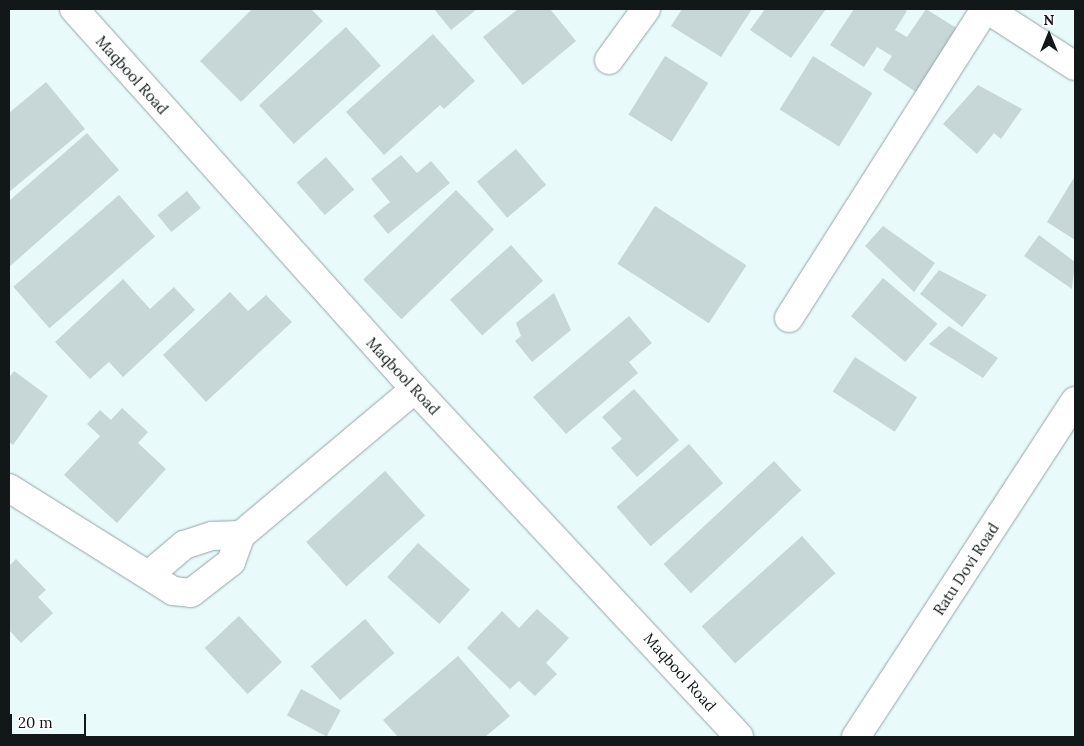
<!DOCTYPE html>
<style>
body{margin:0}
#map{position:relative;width:1084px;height:746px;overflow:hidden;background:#e9fafb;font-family:Lora,serif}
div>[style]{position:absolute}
.building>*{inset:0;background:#c7d7d8;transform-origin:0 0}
.roads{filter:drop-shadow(0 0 1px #95a5a6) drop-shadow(0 0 1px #95a5a6)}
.minor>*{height:28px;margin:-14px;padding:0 14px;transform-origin:14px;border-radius:14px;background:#fff}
.tertiary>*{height:28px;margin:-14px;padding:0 14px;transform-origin:14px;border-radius:14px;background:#fff}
.primary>*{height:28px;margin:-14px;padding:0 14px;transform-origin:14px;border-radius:14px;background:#fff}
span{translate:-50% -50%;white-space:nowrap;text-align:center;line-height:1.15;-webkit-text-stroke:4.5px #fff;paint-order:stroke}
.street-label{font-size:15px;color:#121818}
.frame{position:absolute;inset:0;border:10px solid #121818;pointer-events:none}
.north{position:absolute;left:1024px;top:10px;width:50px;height:50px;-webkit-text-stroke:4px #fff;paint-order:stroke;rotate:0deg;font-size:14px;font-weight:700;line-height:20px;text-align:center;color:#121818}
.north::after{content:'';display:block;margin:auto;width:18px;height:22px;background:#121818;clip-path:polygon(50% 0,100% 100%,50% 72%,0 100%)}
.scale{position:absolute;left:10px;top:714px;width:76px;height:22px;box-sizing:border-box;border:2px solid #121818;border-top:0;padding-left:6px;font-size:15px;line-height:18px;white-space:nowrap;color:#121818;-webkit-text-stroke:4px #fff;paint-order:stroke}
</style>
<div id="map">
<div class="building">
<i style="clip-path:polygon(252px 9px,311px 9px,323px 21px,241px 102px,200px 61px)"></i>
<i style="clip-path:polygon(434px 9px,477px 9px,451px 30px)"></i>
<i style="clip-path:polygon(518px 9px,550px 9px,576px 41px,523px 85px,483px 37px)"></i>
<i style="clip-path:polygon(682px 9px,752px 9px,721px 57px,671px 26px)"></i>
<i style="clip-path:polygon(765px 9px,826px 9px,791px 58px,750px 30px)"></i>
<i style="clip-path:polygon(854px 9px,903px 9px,907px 11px,895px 30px,907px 37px,926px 9px,958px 29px,916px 92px,883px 70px,892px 56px,877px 47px,864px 67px,830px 45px)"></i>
<i style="left:346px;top:27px;width:52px;height:117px;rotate:48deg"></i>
<i style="clip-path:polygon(433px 34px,475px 81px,444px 109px,440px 105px,384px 155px,346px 112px)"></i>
<i style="left:665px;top:56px;width:51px;height:69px;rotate:32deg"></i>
<i style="left:813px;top:56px;width:70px;height:63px;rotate:32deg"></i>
<i style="clip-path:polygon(46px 82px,85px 129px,9px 192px,9px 113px)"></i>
<i style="clip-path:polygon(978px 85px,1022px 109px,1001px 139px,994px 133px,977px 154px,943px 124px)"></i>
<i style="clip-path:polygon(87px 133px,119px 170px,9px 267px,9px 201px)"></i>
<i style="left:516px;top:149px;width:47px;height:51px;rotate:50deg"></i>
<i style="clip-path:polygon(401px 155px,417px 173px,431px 161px,450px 183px,388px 234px,373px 216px,390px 202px,371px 179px)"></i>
<i style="left:326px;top:157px;width:43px;height:39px;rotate:49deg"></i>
<i style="clip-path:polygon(1075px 176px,1075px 240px,1047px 222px)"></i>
<i style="left:456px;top:190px;width:55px;height:129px;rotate:46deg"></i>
<i style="left:187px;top:191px;width:22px;height:38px;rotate:51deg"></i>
<i style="left:119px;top:195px;width:55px;height:140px;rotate:49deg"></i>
<i style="left:655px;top:206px;width:109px;height:69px;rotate:33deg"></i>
<i style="clip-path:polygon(883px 226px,935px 263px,914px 292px,865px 246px)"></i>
<i style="clip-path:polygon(1039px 235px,1075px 262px,1072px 289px,1024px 256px)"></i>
<i style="left:511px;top:245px;width:48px;height:82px;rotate:48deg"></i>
<i style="clip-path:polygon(939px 270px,987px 295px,962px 327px,920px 294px)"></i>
<i style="left:883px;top:278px;width:71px;height:50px;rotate:40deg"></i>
<i style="clip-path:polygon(123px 279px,150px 309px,174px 287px,195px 310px,123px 377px,109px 362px,90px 379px,55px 342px)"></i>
<i style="clip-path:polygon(230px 292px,248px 311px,266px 295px,292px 322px,206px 402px,163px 355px)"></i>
<i style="clip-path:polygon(554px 293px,571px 330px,532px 362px,515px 341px,521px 336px,516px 323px)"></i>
<i style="clip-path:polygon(629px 316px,652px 343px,629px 362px,638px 373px,566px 434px,533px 397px)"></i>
<i style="clip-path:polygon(949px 326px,998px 358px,983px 378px,929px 344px)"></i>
<i style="left:855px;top:357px;width:74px;height:41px;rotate:33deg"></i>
<i style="clip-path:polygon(14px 371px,48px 396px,13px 445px,9px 442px,9px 378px)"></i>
<i style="clip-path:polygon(634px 389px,679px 440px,637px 477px,611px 448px,622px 439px,602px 417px)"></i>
<i style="clip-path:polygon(122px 408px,148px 432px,138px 443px,166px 469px,117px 523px,64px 475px,100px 436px,87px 424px,100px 410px,111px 420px)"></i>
<i style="left:689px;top:444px;width:52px;height:96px;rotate:49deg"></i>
<i style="left:774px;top:461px;width:40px;height:151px;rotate:47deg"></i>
<i style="left:385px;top:471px;width:60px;height:106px;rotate:48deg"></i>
<i style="left:802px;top:536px;width:50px;height:135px;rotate:48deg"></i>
<i style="left:418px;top:543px;width:70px;height:46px;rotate:42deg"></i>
<i style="clip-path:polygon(16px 559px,46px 590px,38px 597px,53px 613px,21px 643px,9px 630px,9px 566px)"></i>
<i style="clip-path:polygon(537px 609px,569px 638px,546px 663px,557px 674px,535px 696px,519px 681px,510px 689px,467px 648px,502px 611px,519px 628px)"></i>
<i style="left:239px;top:616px;width:63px;height:47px;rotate:47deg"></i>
<i style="left:365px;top:619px;width:45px;height:72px;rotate:49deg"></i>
<i style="clip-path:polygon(458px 656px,510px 716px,485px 737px,398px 737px,383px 720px)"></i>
<i style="left:301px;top:689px;width:45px;height:30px;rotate:28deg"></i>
</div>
<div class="roads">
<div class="minor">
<i style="left:987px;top:9px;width:105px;rotate:32.9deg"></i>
<i style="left:609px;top:60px;width:63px;rotate:-54deg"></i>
<i style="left:789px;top:318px;width:366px;rotate:-57.6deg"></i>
<i style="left:9px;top:488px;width:194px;rotate:32.1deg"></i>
<i style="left:173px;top:591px;width:18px;rotate:6deg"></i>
<i style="left:191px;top:593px;width:51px;rotate:-37.8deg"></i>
<i style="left:231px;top:562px;width:29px;rotate:-70deg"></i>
<i style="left:241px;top:535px;width:227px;rotate:-40deg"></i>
<i style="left:150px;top:574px;width:45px;rotate:-40.5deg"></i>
<i style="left:184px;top:545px;width:29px;rotate:-18deg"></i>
<i style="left:212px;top:536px;width:29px;rotate:-2deg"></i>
</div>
<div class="tertiary">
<i style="left:74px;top:9px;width:511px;rotate:48.1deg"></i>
<i style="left:415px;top:389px;width:475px;rotate:47deg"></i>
</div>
<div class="primary">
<i style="left:856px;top:737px;width:401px;rotate:-56.9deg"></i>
</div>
</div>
<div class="street-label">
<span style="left:132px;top:75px;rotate:48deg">Maqbool Road</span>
<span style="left:403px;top:376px;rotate:47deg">Maqbool Road</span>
<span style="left:966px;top:569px;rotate:-57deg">Ratu Dovi Road</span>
<span style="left:680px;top:672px;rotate:48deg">Maqbool Road</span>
</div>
<div class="frame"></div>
<div class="north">N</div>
<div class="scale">20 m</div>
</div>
